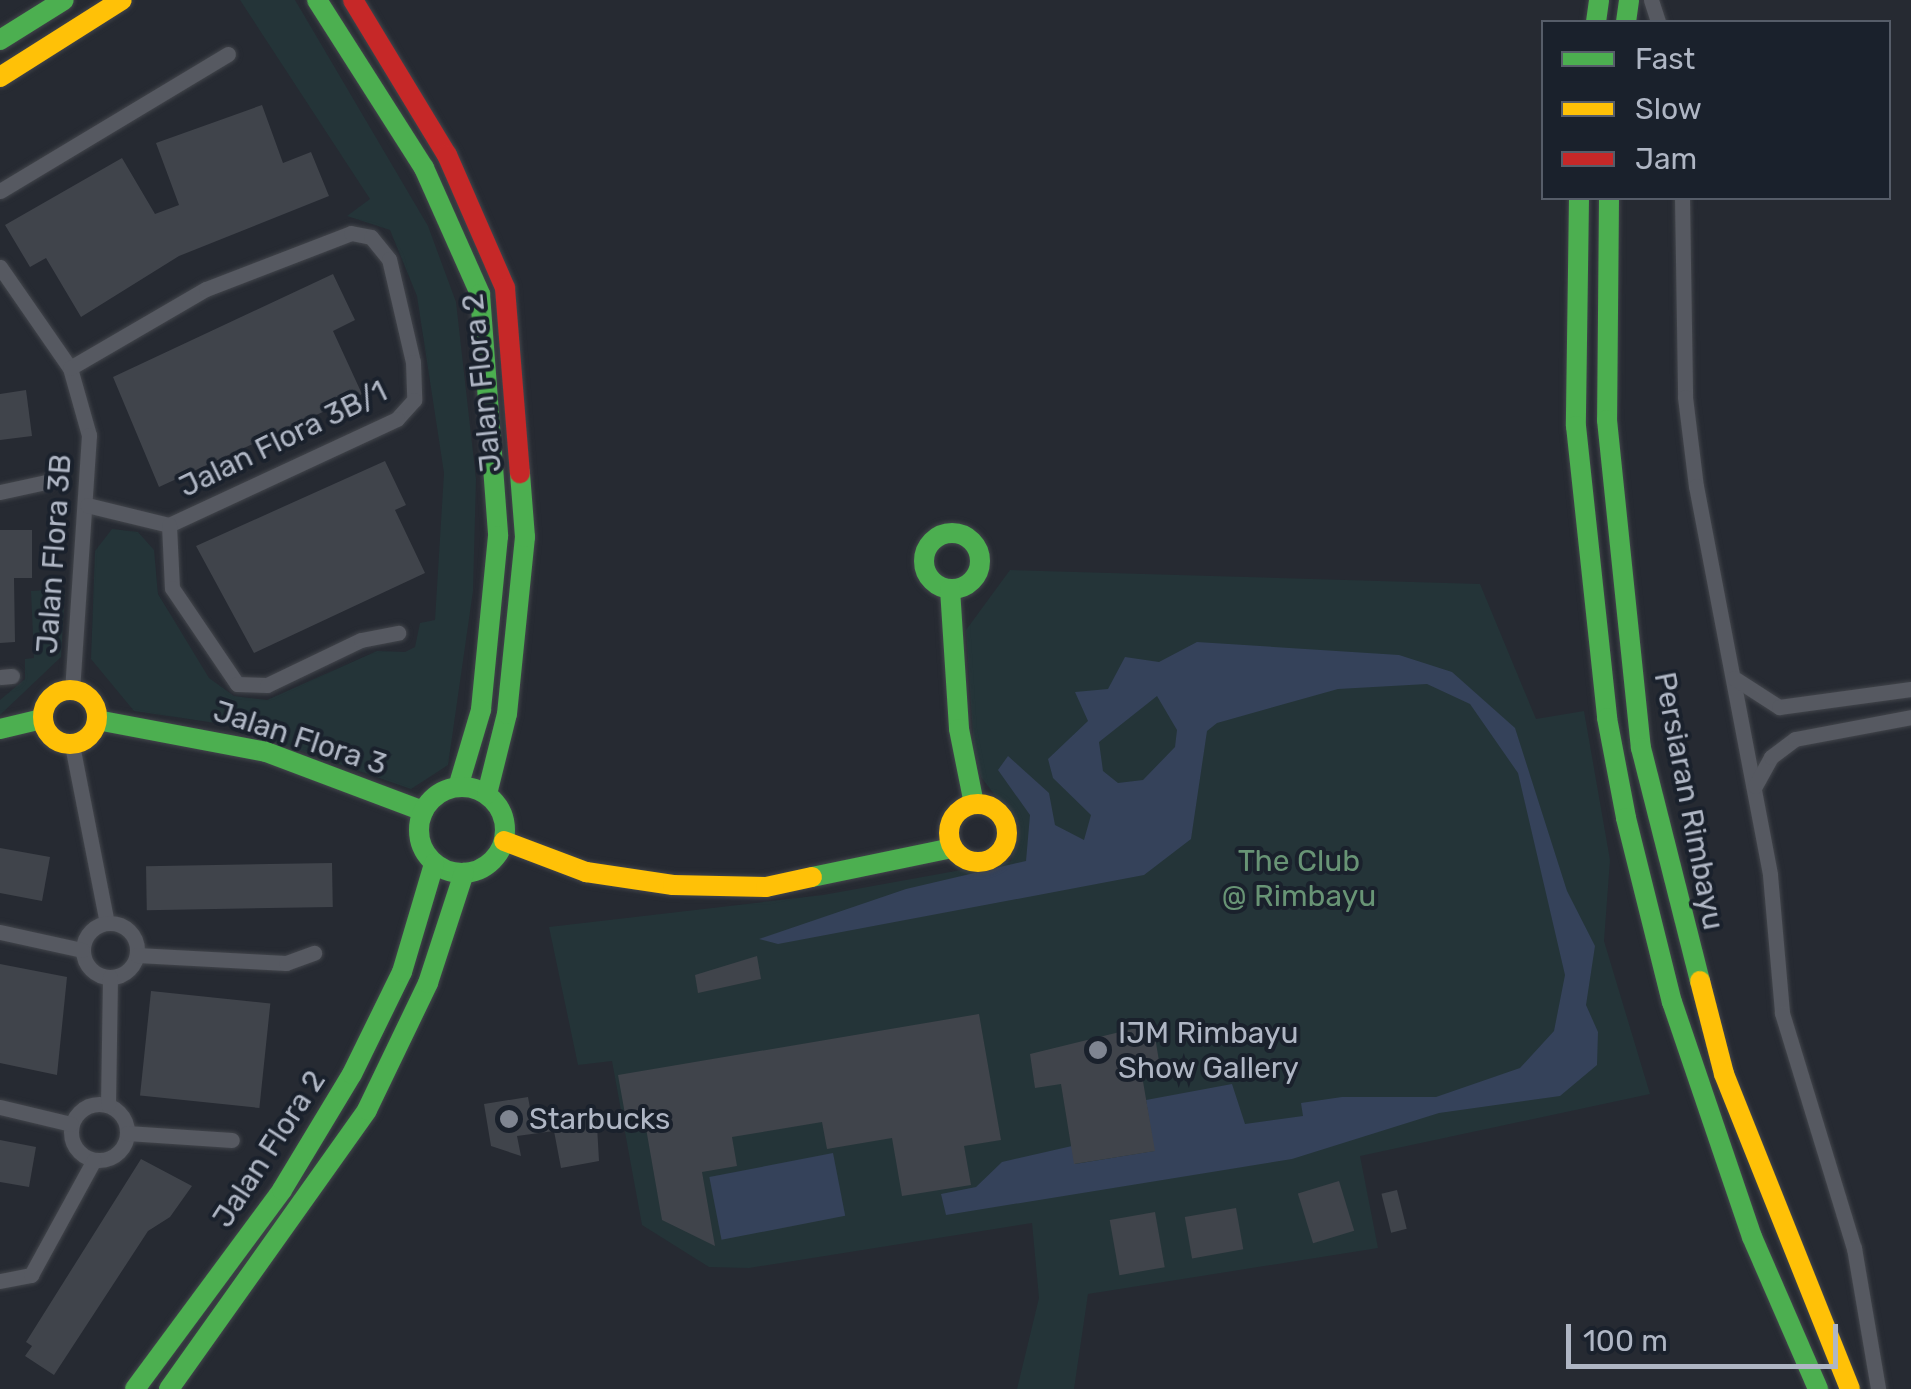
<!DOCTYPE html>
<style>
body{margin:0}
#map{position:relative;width:1911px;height:1389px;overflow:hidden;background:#262a32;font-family:Rubik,sans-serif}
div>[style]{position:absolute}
.green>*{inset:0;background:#243438}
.water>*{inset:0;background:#35425a;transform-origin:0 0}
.building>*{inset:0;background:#40444b;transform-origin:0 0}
.roads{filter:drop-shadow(0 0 2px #42454b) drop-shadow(0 0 2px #42454b)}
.street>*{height:15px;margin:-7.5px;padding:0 7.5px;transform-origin:7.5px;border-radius:7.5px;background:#565961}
.street>.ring{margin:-7.5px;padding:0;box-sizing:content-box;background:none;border:15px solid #565961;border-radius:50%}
.fast>*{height:20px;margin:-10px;padding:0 10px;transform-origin:10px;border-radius:10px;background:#4caf50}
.fast>.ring{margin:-10px;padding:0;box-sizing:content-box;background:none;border:20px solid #4caf50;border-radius:50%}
.slow>*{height:20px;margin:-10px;padding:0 10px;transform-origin:10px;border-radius:10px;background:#ffc107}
.slow>.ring{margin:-10px;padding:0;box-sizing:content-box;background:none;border:20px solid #ffc107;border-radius:50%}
.jam>*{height:20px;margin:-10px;padding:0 10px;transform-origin:10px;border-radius:10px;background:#c62828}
.dots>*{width:28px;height:28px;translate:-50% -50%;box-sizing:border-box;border:5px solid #1a212c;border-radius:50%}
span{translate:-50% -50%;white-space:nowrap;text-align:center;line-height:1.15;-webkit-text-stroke:8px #1a212c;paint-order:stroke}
.street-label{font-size:30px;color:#afb6c4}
.park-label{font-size:30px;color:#689475}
.poi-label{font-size:30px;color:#afb6c4}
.left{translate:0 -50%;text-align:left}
.legend{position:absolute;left:1541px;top:20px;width:350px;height:180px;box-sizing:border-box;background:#1a212c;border:2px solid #565d69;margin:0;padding:12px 18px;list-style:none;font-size:30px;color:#afb6c4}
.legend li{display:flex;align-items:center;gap:20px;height:50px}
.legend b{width:50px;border:2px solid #565d69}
.scale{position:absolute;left:1566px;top:1324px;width:272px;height:45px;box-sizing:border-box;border:5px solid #afb6c4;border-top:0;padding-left:12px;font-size:30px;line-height:35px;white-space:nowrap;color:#afb6c4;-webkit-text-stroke:8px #1a212c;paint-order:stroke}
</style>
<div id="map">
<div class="green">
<i style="clip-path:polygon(240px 0,295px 0,428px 226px,456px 302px,476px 479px,473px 591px,448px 765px,411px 789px,223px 724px,134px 711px,91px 659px,95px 551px,112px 529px,138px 532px,154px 550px,158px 594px,209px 678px,234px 696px,267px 700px,377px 651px,405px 652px,415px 647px,420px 623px,435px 620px,444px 473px,417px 296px,390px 230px,347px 216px,370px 199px)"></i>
<i style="clip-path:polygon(1010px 570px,1480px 584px,1536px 719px,1584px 711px,1610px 860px,1604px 941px,1650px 1094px,1360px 1156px,1378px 1248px,1088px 1294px,1074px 1389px,1017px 1389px,1039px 1298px,1032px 1223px,749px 1268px,709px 1267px,642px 1225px,612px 1061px,578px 1065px,549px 927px,823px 895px,1011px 861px,1019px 827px,981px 777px,974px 749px,966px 630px)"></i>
<i style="clip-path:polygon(65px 589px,61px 657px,0 715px,0 700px,25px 679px,25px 659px,34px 658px,31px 591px)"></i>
</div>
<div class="water">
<i style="clip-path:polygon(evenodd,1197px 642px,1399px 655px,1452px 672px,1515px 728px,1567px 891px,1595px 946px,1586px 1005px,1598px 1032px,1597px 1065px,1560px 1096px,1439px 1113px,1292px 1159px,946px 1215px,941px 1194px,976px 1187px,1002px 1162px,1072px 1146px,1075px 1164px,1154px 1151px,1146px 1100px,1232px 1084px,1245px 1124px,1303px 1116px,1301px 1103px,1342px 1097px,1436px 1097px,1520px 1068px,1554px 1031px,1565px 975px,1518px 773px,1470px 704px,1427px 684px,1338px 689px,1217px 723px,1207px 731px,1191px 839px,1144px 875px,778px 944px,759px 939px,906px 889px,1026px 861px,1030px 815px,998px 770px,1008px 756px,1049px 793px,1055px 825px,1084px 840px,1091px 815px,1053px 778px,1048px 759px,1088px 721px,1075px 692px,1108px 689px,1125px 657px,1159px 662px,1197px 642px,1157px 696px,1177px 730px,1175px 747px,1143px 780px,1118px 783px,1103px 771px,1099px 742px,1157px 696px)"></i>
<i style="left:833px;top:1153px;width:64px;height:126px;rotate:79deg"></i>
</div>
<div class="building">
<i style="clip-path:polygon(262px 105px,283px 163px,311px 152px,329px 196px,179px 256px,81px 317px,46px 258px,30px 267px,5px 225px,122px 158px,155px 214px,179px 205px,156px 143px)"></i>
<i style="clip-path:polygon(333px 274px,355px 320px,333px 331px,362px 394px,159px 487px,113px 377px)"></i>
<i style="clip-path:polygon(26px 390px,32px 436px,0 440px,0 394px)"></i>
<i style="clip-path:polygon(385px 461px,406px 505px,395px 510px,425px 573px,254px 653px,196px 546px)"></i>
<i style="clip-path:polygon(0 530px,32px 530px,32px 578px,14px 578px,15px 642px,0 643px)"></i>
<i style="clip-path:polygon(0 848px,50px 857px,42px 901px,0 893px)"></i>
<i style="left:332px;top:863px;width:44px;height:186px;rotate:89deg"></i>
<i style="clip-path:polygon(757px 956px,761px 979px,698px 993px,695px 975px)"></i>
<i style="clip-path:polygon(0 964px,67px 977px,57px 1075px,0 1063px)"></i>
<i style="left:151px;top:991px;width:120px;height:105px;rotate:6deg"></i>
<i style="clip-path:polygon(979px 1014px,1001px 1140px,964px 1146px,971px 1185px,902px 1196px,892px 1138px,827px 1149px,822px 1122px,732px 1137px,737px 1166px,702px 1172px,715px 1246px,662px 1220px,643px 1111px,625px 1114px,618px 1075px)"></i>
<i style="clip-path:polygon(1136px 1028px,1154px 1031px,1159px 1061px,1140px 1064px,1155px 1151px,1074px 1164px,1061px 1084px,1035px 1088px,1030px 1054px)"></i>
<i style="clip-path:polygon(528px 1097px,532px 1119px,596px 1108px,599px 1161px,561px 1168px,554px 1131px,517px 1136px,521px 1156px,491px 1146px,484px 1104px)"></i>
<i style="clip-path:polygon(0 1140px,36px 1147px,29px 1187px,0 1182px)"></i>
<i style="clip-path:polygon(141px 1159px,192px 1186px,170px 1217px,148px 1231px,54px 1375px,25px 1356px,32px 1346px,26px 1342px)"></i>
<i style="left:1339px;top:1181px;width:52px;height:43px;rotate:73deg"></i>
<i style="left:1397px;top:1190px;width:40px;height:16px;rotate:76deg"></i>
<i style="left:1236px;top:1208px;width:42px;height:52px;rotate:80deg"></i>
<i style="left:1155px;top:1212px;width:56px;height:46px;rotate:80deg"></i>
</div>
<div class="roads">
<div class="street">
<i style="left:1651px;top:0;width:23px;rotate:72deg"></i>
<i style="left:0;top:191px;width:266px;rotate:-31deg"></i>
<i style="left:1682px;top:198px;width:199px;rotate:89.1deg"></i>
<i style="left:1685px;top:397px;width:90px;rotate:83deg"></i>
<i style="left:1696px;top:486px;width:396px;rotate:79.2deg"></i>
<i style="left:1770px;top:875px;width:139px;rotate:85deg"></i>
<i style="left:1782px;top:1013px;width:246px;rotate:73deg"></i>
<i style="left:1854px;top:1248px;width:143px;rotate:80.3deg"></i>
<i style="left:0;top:267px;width:123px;rotate:55.3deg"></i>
<i style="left:70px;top:368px;width:70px;rotate:74.2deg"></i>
<i style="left:89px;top:435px;width:256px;rotate:93.8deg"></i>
<i style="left:70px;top:368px;width:157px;rotate:-30.2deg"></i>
<i style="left:206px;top:289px;width:155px;rotate:-21.1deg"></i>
<i style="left:351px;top:233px;width:20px;rotate:11deg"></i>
<i style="left:371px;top:237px;width:28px;rotate:51deg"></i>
<i style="left:389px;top:259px;width:106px;rotate:76.9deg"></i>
<i style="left:413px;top:362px;width:38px;rotate:88deg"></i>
<i style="left:414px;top:400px;width:25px;rotate:132deg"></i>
<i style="left:397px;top:419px;width:251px;rotate:155.1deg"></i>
<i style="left:169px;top:525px;width:84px;rotate:-166.3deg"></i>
<i style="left:0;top:492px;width:47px;rotate:-12.3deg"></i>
<i style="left:169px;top:525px;width:63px;rotate:87.3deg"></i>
<i style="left:172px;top:588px;width:116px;rotate:55.9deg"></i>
<i style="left:237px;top:684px;width:30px;rotate:2deg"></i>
<i style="left:267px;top:685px;width:104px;rotate:-25.6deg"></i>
<i style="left:361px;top:640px;width:38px;rotate:-11deg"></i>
<i style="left:0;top:677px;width:12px;rotate:-5deg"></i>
<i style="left:1734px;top:678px;width:54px;rotate:32.8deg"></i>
<i style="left:1779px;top:707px;width:133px;rotate:-7.8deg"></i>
<i style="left:72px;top:745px;width:181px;rotate:78.9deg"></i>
<i style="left:1755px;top:786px;width:33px;rotate:-61deg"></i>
<i style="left:1771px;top:757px;width:30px;rotate:-37deg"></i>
<i style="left:1795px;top:739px;width:118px;rotate:-10.7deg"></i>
<i class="ring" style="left:83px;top:923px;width:39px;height:39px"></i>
<i style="left:0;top:932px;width:84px;rotate:12.4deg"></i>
<i style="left:137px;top:955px;width:149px;rotate:3.1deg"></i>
<i style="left:286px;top:963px;width:30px;rotate:-20deg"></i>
<i class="ring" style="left:71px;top:1104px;width:41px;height:41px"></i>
<i style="left:108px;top:1105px;width:128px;rotate:-89.1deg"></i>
<i style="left:0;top:1107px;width:73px;rotate:13.5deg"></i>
<i style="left:127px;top:1133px;width:105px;rotate:3.8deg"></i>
<i style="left:0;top:1281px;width:32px;rotate:-11deg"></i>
<i style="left:31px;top:1275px;width:131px;rotate:-61.3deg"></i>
</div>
<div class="fast">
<i style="left:317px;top:0;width:199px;rotate:57.5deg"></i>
<i style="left:424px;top:168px;width:138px;rotate:66deg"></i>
<i style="left:480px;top:294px;width:243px;rotate:85.7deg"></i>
<i style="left:498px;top:536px;width:175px;rotate:95.6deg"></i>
<i style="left:481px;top:710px;width:80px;rotate:106.6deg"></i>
<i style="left:1596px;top:22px;width:22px;rotate:-82deg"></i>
<i style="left:1626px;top:22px;width:22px;rotate:-82deg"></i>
<i style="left:0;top:40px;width:75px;rotate:-32deg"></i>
<i style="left:1579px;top:198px;width:228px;rotate:90.8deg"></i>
<i style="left:1576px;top:426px;width:294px;rotate:83.9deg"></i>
<i style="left:1607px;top:718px;width:102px;rotate:79.2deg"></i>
<i style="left:1626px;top:818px;width:190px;rotate:76deg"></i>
<i style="left:1672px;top:1002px;width:248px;rotate:71.2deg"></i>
<i style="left:1752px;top:1237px;width:166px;rotate:66.5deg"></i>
<i style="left:1609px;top:198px;width:222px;rotate:90.5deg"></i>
<i style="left:1607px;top:420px;width:330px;rotate:84.1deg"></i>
<i style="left:1641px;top:748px;width:240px;rotate:75.8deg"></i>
<i class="ring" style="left:924px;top:533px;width:36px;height:36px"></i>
<i style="left:950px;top:589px;width:140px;rotate:86.3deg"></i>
<i style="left:959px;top:729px;width:76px;rotate:78.7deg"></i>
<i style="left:97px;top:720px;width:172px;rotate:10.7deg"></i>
<i style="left:266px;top:752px;width:168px;rotate:20.6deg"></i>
<i style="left:0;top:729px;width:43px;rotate:-13.4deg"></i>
<i class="ring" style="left:419px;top:787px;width:66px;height:66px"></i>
<i style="left:487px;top:794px;width:82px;rotate:-76deg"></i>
<i style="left:507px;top:714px;width:178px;rotate:-84.2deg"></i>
<i style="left:525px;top:537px;width:64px;rotate:-94.5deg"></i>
<i style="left:812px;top:877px;width:143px;rotate:-11.7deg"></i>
<i style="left:135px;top:1389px;width:247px;rotate:-53.5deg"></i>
<i style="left:282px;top:1190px;width:135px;rotate:-58.9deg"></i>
<i style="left:352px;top:1074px;width:114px;rotate:-63.9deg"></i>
<i style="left:402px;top:972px;width:113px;rotate:-73.5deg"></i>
<i style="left:169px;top:1389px;width:342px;rotate:-54.6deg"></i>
<i style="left:367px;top:1110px;width:141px;rotate:-64.3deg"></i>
<i style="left:428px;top:983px;width:116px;rotate:-71.9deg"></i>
</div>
<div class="slow">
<i style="left:0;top:77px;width:144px;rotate:-32.3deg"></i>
<i class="ring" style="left:43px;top:690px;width:34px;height:34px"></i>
<i class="ring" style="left:949px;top:804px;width:38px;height:38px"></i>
<i style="left:504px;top:841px;width:88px;rotate:20.7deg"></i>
<i style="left:586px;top:872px;width:88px;rotate:8.5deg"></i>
<i style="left:673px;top:885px;width:93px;rotate:1.2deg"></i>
<i style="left:766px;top:887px;width:47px;rotate:-12.3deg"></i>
<i style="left:1700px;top:981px;width:96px;rotate:75.5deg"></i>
<i style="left:1724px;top:1074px;width:339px;rotate:68.2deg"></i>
</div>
<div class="jam">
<i style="left:353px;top:0;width:181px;rotate:58.8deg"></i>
<i style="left:447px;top:155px;width:145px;rotate:66.4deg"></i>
<i style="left:505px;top:288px;width:186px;rotate:85.4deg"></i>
</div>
</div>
<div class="dots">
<i style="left:1098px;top:1050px;background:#7f8591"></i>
<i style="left:509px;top:1119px;background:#7f8591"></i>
</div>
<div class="street-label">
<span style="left:482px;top:383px;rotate:-96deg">Jalan Flora 2</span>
<span style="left:283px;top:439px;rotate:-26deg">Jalan Flora 3B/1</span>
<span style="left:54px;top:554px;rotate:-86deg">Jalan Flora 3B</span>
<span style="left:300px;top:738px;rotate:18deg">Jalan Flora 3</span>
<span style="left:1689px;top:801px;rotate:79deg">Persiaran Rimbayu</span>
<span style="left:269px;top:1149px;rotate:-57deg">Jalan Flora 2</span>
</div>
<div class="park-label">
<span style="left:1299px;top:878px">The Club<br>@ Rimbayu</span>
</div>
<div class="poi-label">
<span class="left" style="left:1118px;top:1050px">IJM Rimbayu<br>Show Gallery</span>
<span class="left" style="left:529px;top:1119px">Starbucks</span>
</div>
<ul class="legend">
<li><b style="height:12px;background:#4caf50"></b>Fast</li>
<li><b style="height:12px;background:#ffc107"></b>Slow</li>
<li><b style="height:12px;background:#c62828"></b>Jam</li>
</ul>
<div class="scale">100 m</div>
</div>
